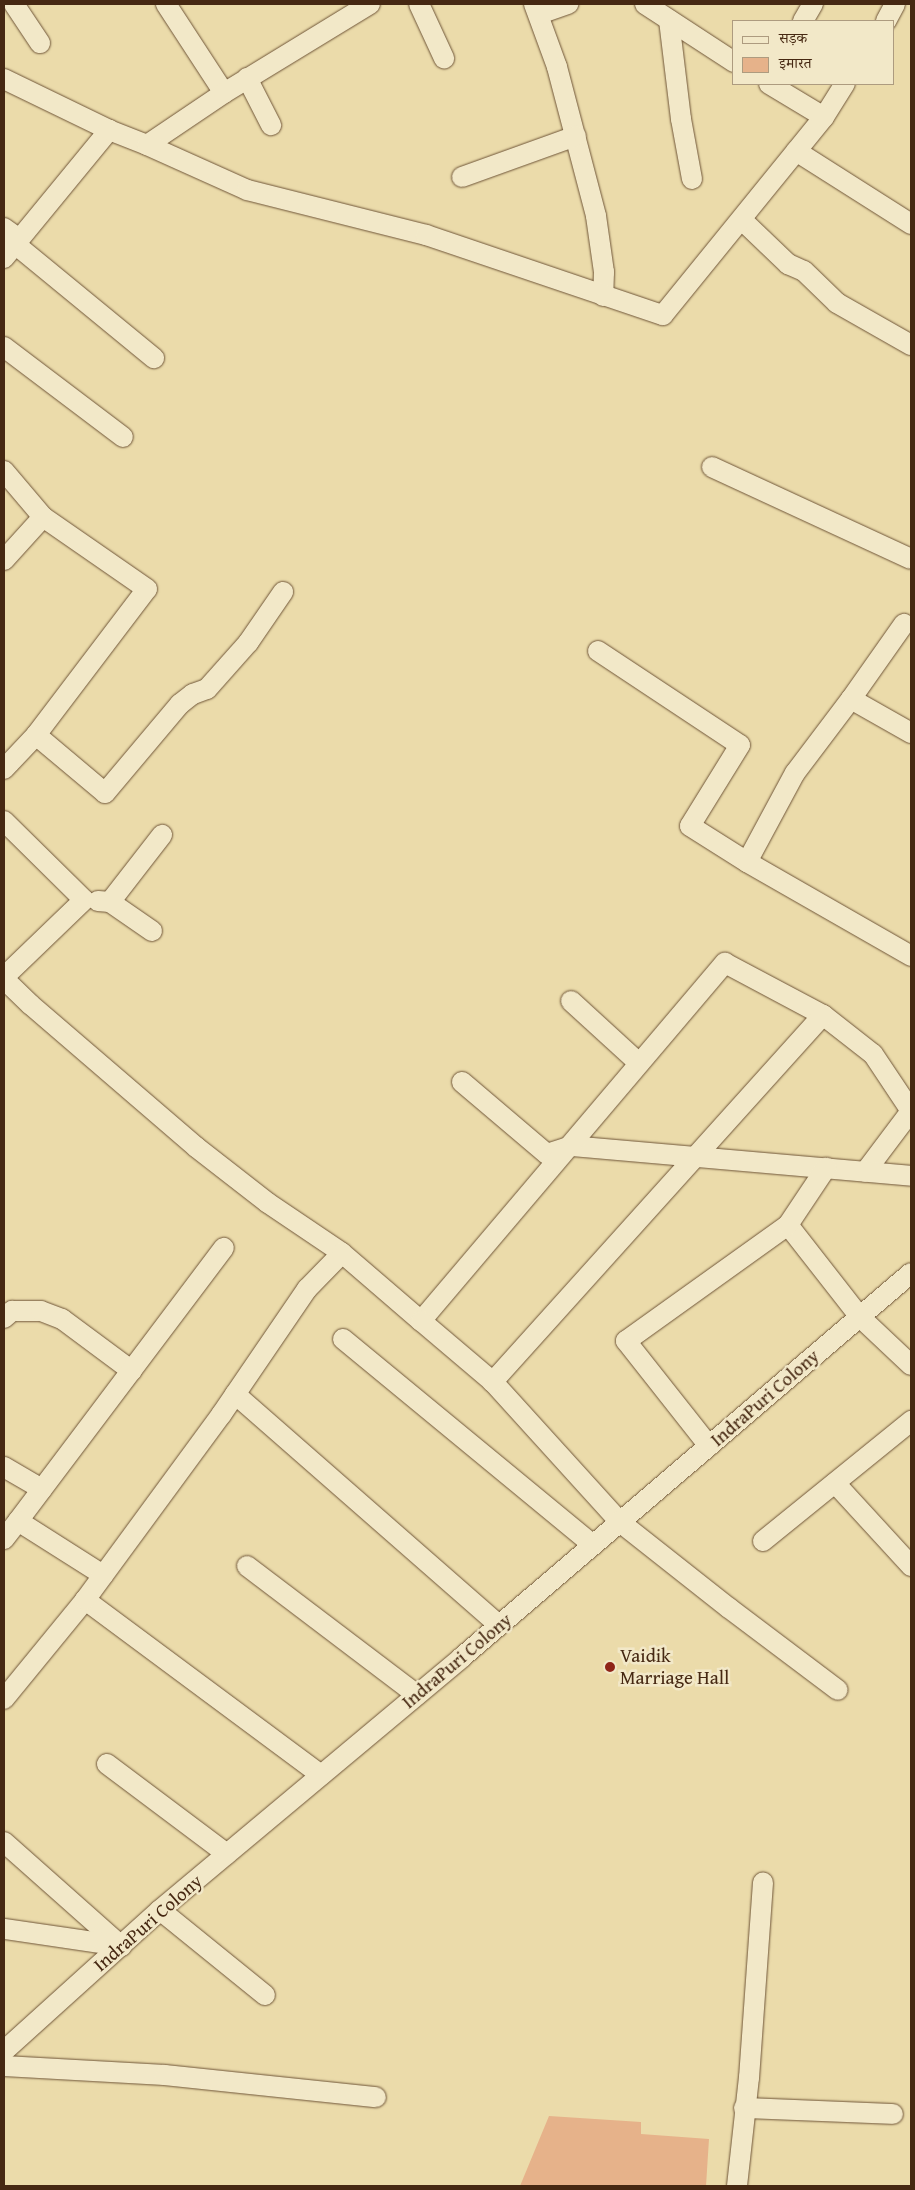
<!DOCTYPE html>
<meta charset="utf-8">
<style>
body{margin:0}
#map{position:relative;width:915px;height:2190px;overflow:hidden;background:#ebdbaa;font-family:"Gentium Book Plus","Noto Serif Devanagari",serif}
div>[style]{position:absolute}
.building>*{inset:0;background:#e6b28a}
.roads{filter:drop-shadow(0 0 1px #6f5538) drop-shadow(0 0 1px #6f5538)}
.minor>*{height:20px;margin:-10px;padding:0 10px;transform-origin:10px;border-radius:10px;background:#f2e8c8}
.dots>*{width:14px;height:14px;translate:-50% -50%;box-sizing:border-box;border:2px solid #f2e8c8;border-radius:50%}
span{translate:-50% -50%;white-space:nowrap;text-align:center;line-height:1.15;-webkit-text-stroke:5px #f2e8c8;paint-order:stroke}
.street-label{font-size:19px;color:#462812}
.poi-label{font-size:19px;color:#462812}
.left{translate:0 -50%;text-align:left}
.frame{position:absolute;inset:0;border:5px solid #462812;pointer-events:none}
.legend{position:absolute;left:732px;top:20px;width:162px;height:65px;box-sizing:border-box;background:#f2e8c8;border:1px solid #ad9b7f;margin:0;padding:6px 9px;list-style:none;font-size:15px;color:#462812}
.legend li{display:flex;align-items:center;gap:10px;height:25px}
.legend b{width:25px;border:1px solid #ad9b7f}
</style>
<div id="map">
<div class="building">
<i style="clip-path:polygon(549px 2116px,641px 2122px,641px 2134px,709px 2139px,706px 2186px,520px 2186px)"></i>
</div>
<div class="roads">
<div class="minor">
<i style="left:14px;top:4px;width:47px;rotate:56.3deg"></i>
<i style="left:166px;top:4px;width:106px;rotate:56.9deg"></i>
<i style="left:419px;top:4px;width:60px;rotate:65.2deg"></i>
<i style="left:534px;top:4px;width:67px;rotate:69.9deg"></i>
<i style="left:557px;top:67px;width:154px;rotate:75.3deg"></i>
<i style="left:596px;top:216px;width:57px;rotate:81.9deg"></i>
<i style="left:604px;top:272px;width:24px;rotate:92deg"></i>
<i style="left:645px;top:4px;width:106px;rotate:33.1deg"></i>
<i style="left:539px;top:14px;width:31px;rotate:-19deg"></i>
<i style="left:669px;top:20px;width:100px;rotate:83.1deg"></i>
<i style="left:681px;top:119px;width:61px;rotate:79.6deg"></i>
<i style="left:803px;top:21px;width:20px;rotate:-60deg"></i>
<i style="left:886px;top:21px;width:19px;rotate:-62deg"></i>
<i style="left:247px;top:78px;width:53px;rotate:62.9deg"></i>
<i style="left:4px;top:79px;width:117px;rotate:25.9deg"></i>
<i style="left:824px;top:117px;width:39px;rotate:-58deg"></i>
<i style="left:147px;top:145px;width:93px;rotate:-34deg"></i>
<i style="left:224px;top:93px;width:171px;rotate:-31.4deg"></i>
<i style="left:796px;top:151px;width:136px;rotate:32.4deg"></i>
<i style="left:462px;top:177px;width:121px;rotate:-19.8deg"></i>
<i style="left:742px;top:220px;width:64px;rotate:43.7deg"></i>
<i style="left:788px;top:264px;width:17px;rotate:24deg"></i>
<i style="left:804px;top:271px;width:46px;rotate:44.1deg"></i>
<i style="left:837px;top:303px;width:85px;rotate:29.6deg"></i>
<i style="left:4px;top:228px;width:19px;rotate:36deg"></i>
<i style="left:15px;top:244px;width:180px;rotate:39.4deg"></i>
<i style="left:4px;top:258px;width:166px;rotate:-50.6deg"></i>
<i style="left:109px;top:130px;width:41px;rotate:21.5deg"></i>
<i style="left:147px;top:145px;width:110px;rotate:24.2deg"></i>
<i style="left:247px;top:190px;width:185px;rotate:14.1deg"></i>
<i style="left:426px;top:235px;width:250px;rotate:18.7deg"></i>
<i style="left:663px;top:315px;width:255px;rotate:-50.9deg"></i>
<i style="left:824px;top:117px;width:64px;rotate:-149deg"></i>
<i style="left:4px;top:347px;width:149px;rotate:37.1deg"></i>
<i style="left:712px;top:467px;width:219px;rotate:24.8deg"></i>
<i style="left:4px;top:471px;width:60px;rotate:49.7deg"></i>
<i style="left:43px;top:517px;width:58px;rotate:132.2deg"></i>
<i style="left:598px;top:651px;width:170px;rotate:33.5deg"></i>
<i style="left:740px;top:745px;width:95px;rotate:121.7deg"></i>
<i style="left:690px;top:826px;width:67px;rotate:32.3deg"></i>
<i style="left:747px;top:862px;width:189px;rotate:29.8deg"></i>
<i style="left:851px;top:699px;width:69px;rotate:29.5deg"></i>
<i style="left:36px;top:735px;width:90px;rotate:40deg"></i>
<i style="left:105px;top:793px;width:116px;rotate:-49.9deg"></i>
<i style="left:180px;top:704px;width:16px;rotate:-38deg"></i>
<i style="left:193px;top:694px;width:15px;rotate:-20deg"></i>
<i style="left:207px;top:689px;width:62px;rotate:-48.3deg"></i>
<i style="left:248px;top:643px;width:62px;rotate:-55.5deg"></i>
<i style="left:4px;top:769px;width:47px;rotate:-46.7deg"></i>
<i style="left:36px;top:735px;width:183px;rotate:-52.8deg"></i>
<i style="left:147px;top:589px;width:126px;rotate:-145.3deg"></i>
<i style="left:4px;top:821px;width:112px;rotate:44.6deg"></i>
<i style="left:84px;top:900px;width:111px;rotate:136.1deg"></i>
<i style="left:747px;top:862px;width:101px;rotate:-61.7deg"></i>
<i style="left:795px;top:773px;width:93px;rotate:-52.9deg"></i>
<i style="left:851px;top:699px;width:92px;rotate:-54.8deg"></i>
<i style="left:98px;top:901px;width:12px;rotate:5deg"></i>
<i style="left:110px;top:902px;width:51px;rotate:34.6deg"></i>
<i style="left:110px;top:902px;width:85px;rotate:-52.2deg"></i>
<i style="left:4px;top:979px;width:37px;rotate:44deg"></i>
<i style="left:31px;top:1005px;width:218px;rotate:40.7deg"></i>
<i style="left:196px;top:1147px;width:91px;rotate:37.9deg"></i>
<i style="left:268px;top:1203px;width:89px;rotate:34deg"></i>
<i style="left:571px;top:1001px;width:92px;rotate:42.4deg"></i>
<i style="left:823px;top:1015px;width:63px;rotate:38deg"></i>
<i style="left:873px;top:1054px;width:69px;rotate:56.3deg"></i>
<i style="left:911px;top:1111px;width:76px;rotate:127deg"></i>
<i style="left:462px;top:1082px;width:111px;rotate:40.3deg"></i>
<i style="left:547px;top:1154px;width:25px;rotate:-18deg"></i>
<i style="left:571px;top:1146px;width:341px;rotate:5deg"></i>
<i style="left:788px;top:1225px;width:117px;rotate:52deg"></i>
<i style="left:860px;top:1317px;width:70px;rotate:43.3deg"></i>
<i style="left:4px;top:1318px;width:11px;rotate:-41deg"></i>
<i style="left:12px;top:1311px;width:29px"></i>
<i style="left:41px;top:1311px;width:22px;rotate:21deg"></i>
<i style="left:62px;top:1319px;width:87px;rotate:36.6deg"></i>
<i style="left:343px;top:1339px;width:324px;rotate:39.5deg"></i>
<i style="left:493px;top:1382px;width:189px;rotate:47.8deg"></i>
<i style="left:620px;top:1522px;width:139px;rotate:38.3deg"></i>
<i style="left:729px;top:1608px;width:136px;rotate:37deg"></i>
<i style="left:235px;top:1394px;width:351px;rotate:41.2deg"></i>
<i style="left:709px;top:1446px;width:134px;rotate:-128.3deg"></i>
<i style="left:626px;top:1341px;width:199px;rotate:-35.6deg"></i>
<i style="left:788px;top:1225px;width:69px;rotate:-56.3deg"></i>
<i style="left:4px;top:1467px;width:44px;rotate:30.1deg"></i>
<i style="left:835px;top:1483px;width:113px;rotate:47.5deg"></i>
<i style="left:18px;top:1521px;width:342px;rotate:-53deg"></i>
<i style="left:4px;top:1539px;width:23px;rotate:-52deg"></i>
<i style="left:18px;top:1521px;width:101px;rotate:32.4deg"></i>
<i style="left:763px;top:1541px;width:191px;rotate:-39deg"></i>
<i style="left:247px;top:1566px;width:213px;rotate:37.2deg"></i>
<i style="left:4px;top:1699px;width:128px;rotate:-50.7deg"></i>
<i style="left:107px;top:1764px;width:150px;rotate:36.9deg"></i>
<i style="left:321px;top:1775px;width:294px;rotate:-143.4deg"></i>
<i style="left:85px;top:1600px;width:230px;rotate:-53.7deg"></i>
<i style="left:221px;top:1415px;width:153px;rotate:-55.7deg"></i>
<i style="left:307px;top:1289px;width:50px;rotate:-45.8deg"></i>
<i style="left:342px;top:1253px;width:104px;rotate:40.7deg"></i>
<i style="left:421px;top:1321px;width:470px;rotate:-49.7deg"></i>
<i style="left:725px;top:963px;width:111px;rotate:28deg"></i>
<i style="left:823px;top:1015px;width:494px;rotate:132deg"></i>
<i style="left:493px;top:1382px;width:94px;rotate:-139.7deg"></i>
<i style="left:4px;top:1842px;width:157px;rotate:41.6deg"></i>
<i style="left:121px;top:1946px;width:118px;rotate:-171.7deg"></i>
<i style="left:160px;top:1910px;width:135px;rotate:39deg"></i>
<i style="left:4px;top:2051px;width:210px;rotate:-42.1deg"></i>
<i style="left:160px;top:1910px;width:393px;rotate:-39.9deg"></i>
<i style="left:461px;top:1658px;width:592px;rotate:-40.55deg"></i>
<i style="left:4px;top:2066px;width:161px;rotate:3.2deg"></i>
<i style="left:165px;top:2075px;width:212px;rotate:6deg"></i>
<i style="left:744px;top:2108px;width:149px;rotate:2.3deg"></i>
<i style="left:737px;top:2186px;width:109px;rotate:-83.7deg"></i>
<i style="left:749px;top:2078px;width:196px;rotate:-85.9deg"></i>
</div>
</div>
<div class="dots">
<i style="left:610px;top:1667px;background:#8f2418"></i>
</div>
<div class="street-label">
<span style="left:765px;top:1398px;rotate:-41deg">IndraPuri Colony</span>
<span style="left:457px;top:1661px;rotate:-40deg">IndraPuri Colony</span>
<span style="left:148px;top:1923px;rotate:-41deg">IndraPuri Colony</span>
</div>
<div class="poi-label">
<span class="left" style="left:620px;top:1667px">Vaidik<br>Marriage Hall</span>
</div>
<div class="frame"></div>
<ul class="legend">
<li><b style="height:6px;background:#f2e8c8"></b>सड़क</li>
<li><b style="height:14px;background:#e6b28a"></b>इमारत</li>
</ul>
</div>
